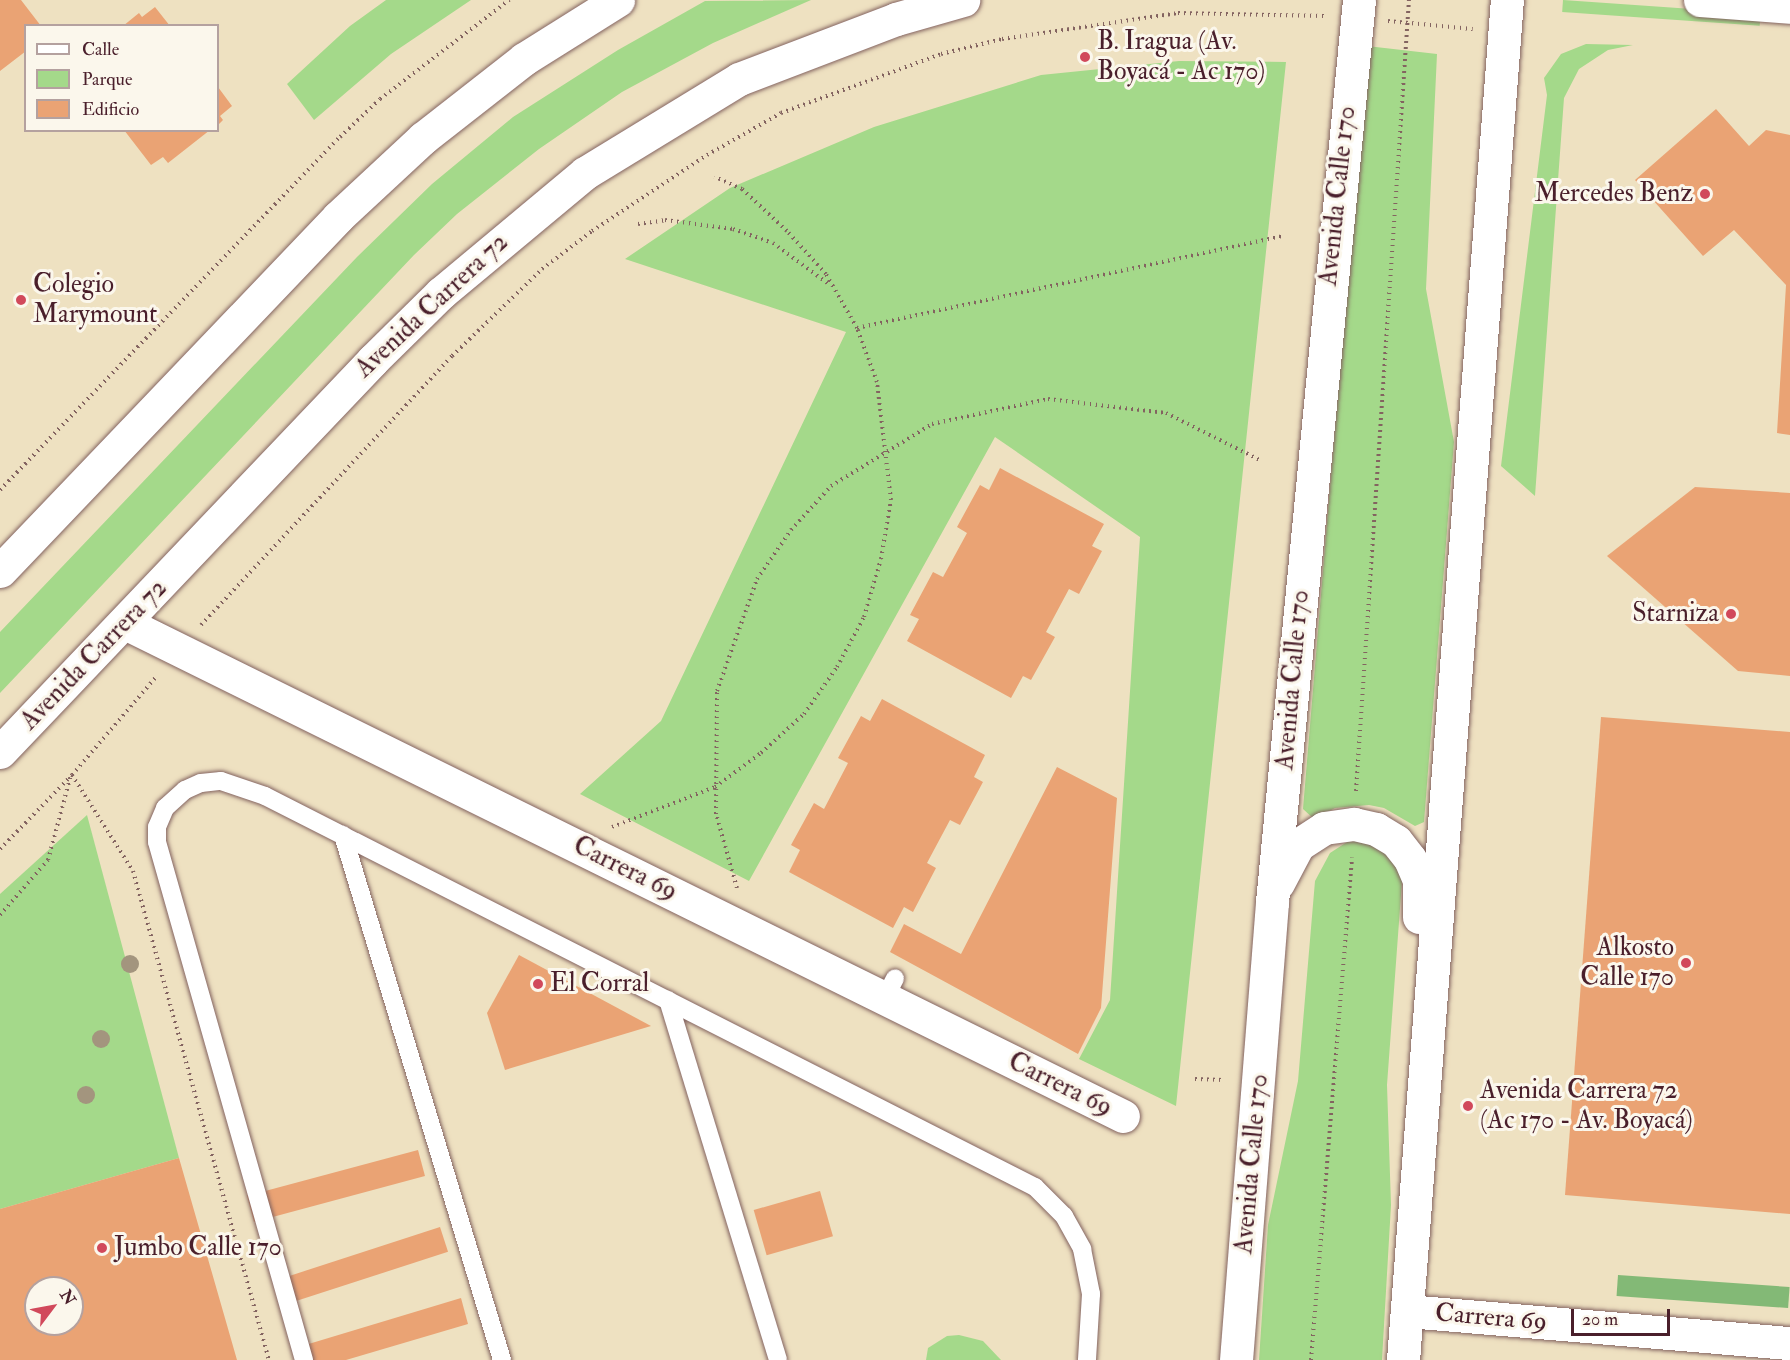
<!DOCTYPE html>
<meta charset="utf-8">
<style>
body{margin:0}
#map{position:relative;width:1790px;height:1360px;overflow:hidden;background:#eee1c1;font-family:"IM FELL Double Pica",serif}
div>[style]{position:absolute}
.green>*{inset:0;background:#a4d98a;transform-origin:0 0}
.forest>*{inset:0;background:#83b976;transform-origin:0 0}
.building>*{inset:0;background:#eaa374;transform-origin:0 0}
.path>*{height:4px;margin-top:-2px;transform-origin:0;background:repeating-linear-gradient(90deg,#836360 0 1.5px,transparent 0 6px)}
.roads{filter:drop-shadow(0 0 2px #836360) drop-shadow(0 0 2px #836360)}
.service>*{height:18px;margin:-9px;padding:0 9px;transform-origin:9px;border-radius:9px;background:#fff}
.minor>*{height:33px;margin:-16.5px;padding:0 16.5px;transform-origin:16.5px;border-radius:16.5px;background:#fff}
.primary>*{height:33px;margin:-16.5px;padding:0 16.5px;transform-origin:16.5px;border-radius:16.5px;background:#fff}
.trunk>*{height:33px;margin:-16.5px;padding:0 16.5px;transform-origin:16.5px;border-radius:16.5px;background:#fff}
.trees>*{width:18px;height:18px;margin:-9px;border-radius:50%;background:#a3957e}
.dots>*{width:16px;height:16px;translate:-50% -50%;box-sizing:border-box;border:3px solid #fbf7ec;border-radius:50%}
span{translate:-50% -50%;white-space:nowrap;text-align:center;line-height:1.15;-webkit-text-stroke:6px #fbf7ec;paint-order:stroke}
.poi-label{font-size:26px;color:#4a1f2b}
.left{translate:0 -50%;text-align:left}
.right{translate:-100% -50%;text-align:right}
.street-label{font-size:26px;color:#4a1f2b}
.legend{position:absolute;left:24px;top:24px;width:195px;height:108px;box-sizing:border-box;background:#fbf7ec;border:2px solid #b4a19f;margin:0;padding:8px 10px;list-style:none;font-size:18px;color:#4a1f2b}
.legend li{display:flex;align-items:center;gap:12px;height:30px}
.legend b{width:30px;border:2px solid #b4a19f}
.north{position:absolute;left:24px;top:1276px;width:60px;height:60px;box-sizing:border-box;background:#fbf7ec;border:2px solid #b4a19f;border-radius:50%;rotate:58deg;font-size:16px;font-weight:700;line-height:24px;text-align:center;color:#4a1f2b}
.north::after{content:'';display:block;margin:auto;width:21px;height:27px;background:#d1495b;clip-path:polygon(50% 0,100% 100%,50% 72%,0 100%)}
.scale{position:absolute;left:1571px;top:1309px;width:99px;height:27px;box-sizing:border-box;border:3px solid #4a1f2b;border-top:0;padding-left:8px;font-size:18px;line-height:21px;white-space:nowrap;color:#4a1f2b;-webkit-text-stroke:4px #fbf7ec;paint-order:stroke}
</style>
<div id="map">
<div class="green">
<i style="clip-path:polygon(386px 0,471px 0,391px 54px,314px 120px,287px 84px,350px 26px)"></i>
<i style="clip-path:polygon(811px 0,713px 43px,622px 92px,539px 149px,457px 214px,414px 255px,0 693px,0 632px,357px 257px,432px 184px,513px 117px,618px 50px,705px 1px)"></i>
<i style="left:1563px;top:0;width:198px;height:12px;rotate:4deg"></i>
<i style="clip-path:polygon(1586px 44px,1633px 45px,1608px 50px,1579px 69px,1564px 98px,1535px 496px,1501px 466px,1547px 95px,1544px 78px,1561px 54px)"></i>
<i style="clip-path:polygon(1367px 46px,1437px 54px,1426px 289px,1454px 442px,1424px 822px,1415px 826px,1384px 808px,1369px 805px,1335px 808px,1314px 819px,1303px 809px)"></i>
<i style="clip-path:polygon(1179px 61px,1286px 62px,1176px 1106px,1079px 1059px,1110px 1000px,1140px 537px,995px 437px,749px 881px,580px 794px,661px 721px,846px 332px,625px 259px,730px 188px,874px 127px,1041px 75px)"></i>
<i style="clip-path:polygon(87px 815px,179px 1158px,0 1209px,0 894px)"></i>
<i style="clip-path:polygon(1361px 839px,1376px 843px,1395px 862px,1402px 881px,1387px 1085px,1391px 1205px,1382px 1360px,1259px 1360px,1268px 1225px,1298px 1081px,1315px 881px,1330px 853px,1347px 842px)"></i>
<i style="clip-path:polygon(959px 1335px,983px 1341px,1001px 1360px,926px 1360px,928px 1348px,947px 1336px)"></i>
</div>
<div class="forest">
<i style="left:1618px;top:1275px;width:172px;height:21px;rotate:4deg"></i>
</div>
<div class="building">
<i style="clip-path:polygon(0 0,21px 0,41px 26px,26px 26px,26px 51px,0 71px)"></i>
<i style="clip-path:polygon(155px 7px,170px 26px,123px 26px,139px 13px,142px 17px)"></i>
<i style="clip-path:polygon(218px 87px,232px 106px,220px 116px,223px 120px,218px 125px)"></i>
<i style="clip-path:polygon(1716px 109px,1749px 146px,1766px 130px,1790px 135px,1790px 435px,1777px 433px,1786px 285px,1734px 230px,1703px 256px,1635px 180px)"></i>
<i style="clip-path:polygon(124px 130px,210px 130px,168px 163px,163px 157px,151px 165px)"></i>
<i style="clip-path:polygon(1000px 468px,1104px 524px,1092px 546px,1102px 551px,1079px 594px,1069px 589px,1046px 632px,1055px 637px,1031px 680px,1023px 676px,1011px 698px,907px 641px,919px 619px,910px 615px,933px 572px,943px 577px,967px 533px,957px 527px,980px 485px,989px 490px)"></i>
<i style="clip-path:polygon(1695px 487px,1790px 493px,1790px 676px,1738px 671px,1607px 556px)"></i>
<i style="clip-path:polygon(882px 699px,985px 755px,974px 777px,983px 782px,960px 825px,950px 820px,927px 863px,936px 868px,913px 912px,904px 907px,893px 928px,789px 872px,800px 850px,791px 845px,814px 803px,824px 809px,848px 763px,838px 758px,861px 716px,870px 721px)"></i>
<i style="clip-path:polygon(1601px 717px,1790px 732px,1790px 1214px,1565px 1195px)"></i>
<i style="clip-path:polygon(1057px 767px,1117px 798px,1101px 1008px,1078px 1054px,890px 952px,904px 924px,961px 954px)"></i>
<i style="clip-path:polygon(519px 955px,651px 1026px,505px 1070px,487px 1013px)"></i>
<i style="left:418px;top:1150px;width:27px;height:177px;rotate:75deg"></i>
<i style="clip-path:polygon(evenodd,179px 1158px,237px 1360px,0 1360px,0 1209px,179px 1158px,36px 1288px,72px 1288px,72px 1324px,36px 1324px,36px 1288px)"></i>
<i style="left:820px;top:1191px;width:47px;height:69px;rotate:74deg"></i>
<i style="left:440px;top:1227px;width:26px;height:176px;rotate:72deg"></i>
<i style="clip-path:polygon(461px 1298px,468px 1324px,346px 1360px,295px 1360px,292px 1349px)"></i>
</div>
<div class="path">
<i style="left:1388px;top:21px;width:85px;rotate:5.4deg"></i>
<i style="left:638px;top:224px;width:27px;rotate:-8deg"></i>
<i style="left:665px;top:220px;width:69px;rotate:7.5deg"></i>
<i style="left:733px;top:229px;width:42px;rotate:19.3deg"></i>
<i style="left:773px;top:243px;width:71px;rotate:36.4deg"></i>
<i style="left:857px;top:328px;width:436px;rotate:-12.2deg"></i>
<i style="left:0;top:490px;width:490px;rotate:-46.1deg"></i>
<i style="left:340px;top:137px;width:55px;rotate:-43.5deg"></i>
<i style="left:380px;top:99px;width:163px;rotate:-37.5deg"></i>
<i style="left:201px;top:625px;width:368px;rotate:-47deg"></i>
<i style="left:452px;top:356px;width:125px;rotate:-44deg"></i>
<i style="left:542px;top:269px;width:63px;rotate:-37.2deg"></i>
<i style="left:592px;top:231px;width:138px;rotate:-33.5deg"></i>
<i style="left:707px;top:155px;width:85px;rotate:-29.6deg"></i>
<i style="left:781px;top:113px;width:171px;rotate:-20.2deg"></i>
<i style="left:941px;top:54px;width:63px;rotate:-13.8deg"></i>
<i style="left:1002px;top:39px;width:178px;rotate:-8.4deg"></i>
<i style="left:1178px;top:13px;width:146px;rotate:1.2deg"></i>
<i style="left:72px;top:775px;width:114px;rotate:57.6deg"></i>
<i style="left:133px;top:871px;width:508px;rotate:74.46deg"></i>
<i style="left:1356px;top:791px;width:793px;rotate:-86.17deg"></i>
<i style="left:612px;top:827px;width:110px;rotate:-21.2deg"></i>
<i style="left:715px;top:787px;width:57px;rotate:-36.5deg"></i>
<i style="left:761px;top:753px;width:58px;rotate:-42.2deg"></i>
<i style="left:804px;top:714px;width:57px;rotate:-54.9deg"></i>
<i style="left:837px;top:667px;width:57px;rotate:-61.6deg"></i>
<i style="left:864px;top:617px;width:60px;rotate:-73.7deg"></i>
<i style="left:881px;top:559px;width:60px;rotate:-80.4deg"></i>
<i style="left:891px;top:500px;width:119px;rotate:-96.8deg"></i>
<i style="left:877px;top:382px;width:58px;rotate:-110.3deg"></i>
<i style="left:857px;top:328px;width:62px;rotate:-119.9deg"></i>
<i style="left:826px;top:274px;width:58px;rotate:-132.2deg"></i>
<i style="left:787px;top:231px;width:62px;rotate:-137deg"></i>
<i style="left:742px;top:189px;width:30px;rotate:-156deg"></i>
<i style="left:0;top:849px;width:103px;rotate:-45.8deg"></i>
<i style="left:72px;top:775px;width:130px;rotate:-49.4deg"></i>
<i style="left:737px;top:888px;width:77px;rotate:-105.8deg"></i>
<i style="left:716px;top:814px;width:123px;rotate:-89.5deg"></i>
<i style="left:717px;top:691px;width:119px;rotate:-70.3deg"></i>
<i style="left:757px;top:579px;width:60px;rotate:-55.2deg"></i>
<i style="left:791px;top:530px;width:59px;rotate:-47.7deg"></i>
<i style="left:831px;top:486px;width:119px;rotate:-31.5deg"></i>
<i style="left:932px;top:424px;width:119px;rotate:-12.2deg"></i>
<i style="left:1048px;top:399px;width:119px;rotate:6.8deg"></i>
<i style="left:1166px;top:413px;width:105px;rotate:26.6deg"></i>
<i style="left:0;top:915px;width:73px;rotate:-48.9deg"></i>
<i style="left:48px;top:860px;width:88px;rotate:-74.9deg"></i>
<i style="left:1195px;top:1079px;width:29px;rotate:2deg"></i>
<i style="left:1311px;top:1360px;width:504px;rotate:-85.33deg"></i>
</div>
<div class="roads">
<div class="service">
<i style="left:343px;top:835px;width:549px;rotate:73.15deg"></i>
<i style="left:885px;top:998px;width:22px;rotate:-63deg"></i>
<i style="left:668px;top:1000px;width:376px;rotate:73deg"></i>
<i style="left:304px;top:1360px;width:538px;rotate:-105.84deg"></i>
<i style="left:157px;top:842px;width:15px;rotate:-90deg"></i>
<i style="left:157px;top:827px;width:21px;rotate:-67deg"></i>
<i style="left:165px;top:808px;width:27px;rotate:-42deg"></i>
<i style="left:185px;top:790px;width:17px;rotate:-24deg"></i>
<i style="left:201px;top:783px;width:20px;rotate:-6deg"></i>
<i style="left:221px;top:781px;width:46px;rotate:18.8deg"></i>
<i style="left:265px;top:796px;width:864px;rotate:26.92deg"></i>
<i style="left:1035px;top:1187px;width:41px;rotate:45deg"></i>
<i style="left:1064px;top:1216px;width:38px;rotate:61deg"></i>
<i style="left:1082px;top:1249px;width:46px;rotate:78.7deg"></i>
<i style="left:1091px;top:1294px;width:66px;rotate:93.5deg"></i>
</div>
<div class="minor">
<i style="left:125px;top:623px;width:1113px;rotate:26.29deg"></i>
<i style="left:1407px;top:1311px;width:384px;rotate:4.8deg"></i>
</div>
<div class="primary">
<i style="left:1278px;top:883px;width:43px;rotate:-62.2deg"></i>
<i style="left:1298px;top:845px;width:31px;rotate:-33deg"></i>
<i style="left:1324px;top:828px;width:30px;rotate:-8deg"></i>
<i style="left:1354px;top:824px;width:23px;rotate:13deg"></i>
<i style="left:1376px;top:829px;width:23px;rotate:31deg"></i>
<i style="left:1396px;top:841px;width:23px;rotate:52deg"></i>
<i style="left:1410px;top:859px;width:23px;rotate:67deg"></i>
<i style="left:1419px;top:880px;width:37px;rotate:90deg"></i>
<i style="left:1236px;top:1360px;width:459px;rotate:-85.5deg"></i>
<i style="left:1272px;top:902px;width:906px;rotate:-84.49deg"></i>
<i style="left:1403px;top:1360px;width:1364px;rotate:-85.63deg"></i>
</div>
<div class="trunk">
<i style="left:1700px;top:0;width:90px;rotate:4.4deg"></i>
<i style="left:0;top:571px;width:489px;rotate:-46.3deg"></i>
<i style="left:338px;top:217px;width:116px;rotate:-42.9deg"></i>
<i style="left:423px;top:138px;width:128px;rotate:-38deg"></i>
<i style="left:524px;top:59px;width:111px;rotate:-32.1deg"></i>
<i style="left:0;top:752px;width:541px;rotate:-46.42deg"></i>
<i style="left:373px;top:360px;width:95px;rotate:-44.6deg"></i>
<i style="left:441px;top:293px;width:187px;rotate:-39.8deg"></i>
<i style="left:585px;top:173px;width:180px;rotate:-31.4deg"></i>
<i style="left:739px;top:79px;width:168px;rotate:-20.9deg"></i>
<i style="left:896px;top:19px;width:70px;rotate:-15.8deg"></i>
</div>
</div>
<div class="trees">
<i style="left:130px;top:964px"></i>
<i style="left:101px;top:1039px"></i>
<i style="left:86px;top:1095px"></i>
</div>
<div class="dots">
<i style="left:1085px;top:57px;background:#d1495b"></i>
<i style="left:1705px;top:194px;background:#d1495b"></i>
<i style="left:21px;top:300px;background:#d1495b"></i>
<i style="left:1731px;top:614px;background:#d1495b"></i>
<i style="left:1686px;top:963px;background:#d1495b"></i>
<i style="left:538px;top:984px;background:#d1495b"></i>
<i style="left:1468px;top:1106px;background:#d1495b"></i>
<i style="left:102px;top:1248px;background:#d1495b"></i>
</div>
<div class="poi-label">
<span class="left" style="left:1097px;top:57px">B. Iragua (Av.<br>Boyacá - Ac 170)</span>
<span class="right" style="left:1693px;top:194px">Mercedes Benz</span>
<span class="left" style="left:33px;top:300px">Colegio<br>Marymount</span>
<span class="right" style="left:1719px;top:614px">Starniza</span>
<span class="right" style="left:1674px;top:963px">Alkosto<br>Calle 170</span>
<span class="left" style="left:550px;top:984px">El Corral</span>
<span class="left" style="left:1480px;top:1106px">Avenida Carrera 72<br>(Ac 170 - Av. Boyacá)</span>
<span class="left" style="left:114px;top:1248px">Jumbo Calle 170</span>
</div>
<div class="street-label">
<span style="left:1338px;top:196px;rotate:-84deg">Avenida Calle 170</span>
<span style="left:432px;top:306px;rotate:-43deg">Avenida Carrera 72</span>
<span style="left:94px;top:655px;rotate:-46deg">Avenida Carrera 72</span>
<span style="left:1293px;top:680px;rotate:-85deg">Avenida Calle 170</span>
<span style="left:625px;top:869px;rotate:26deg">Carrera 69</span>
<span style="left:1060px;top:1085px;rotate:26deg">Carrera 69</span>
<span style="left:1252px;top:1164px;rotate:-85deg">Avenida Calle 170</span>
<span style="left:1491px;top:1318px;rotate:5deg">Carrera 69</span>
</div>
<ul class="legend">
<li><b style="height:8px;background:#fff"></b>Calle</li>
<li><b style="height:16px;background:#a4d98a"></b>Parque</li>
<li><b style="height:16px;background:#eaa374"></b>Edificio</li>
</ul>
<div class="north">N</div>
<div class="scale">20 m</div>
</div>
